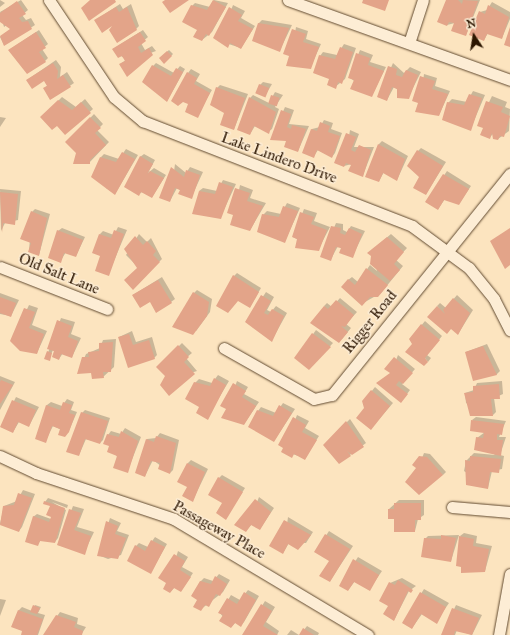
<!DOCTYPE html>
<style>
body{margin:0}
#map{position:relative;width:510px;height:635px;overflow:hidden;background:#fce4bf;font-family:"IM FELL Great Primer",serif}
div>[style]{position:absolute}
.shadow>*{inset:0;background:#0003}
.building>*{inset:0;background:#e3a489;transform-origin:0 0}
.roads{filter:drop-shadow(0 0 1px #614a30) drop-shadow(0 0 1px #614a30)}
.minor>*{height:11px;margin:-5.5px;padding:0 5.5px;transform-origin:5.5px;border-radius:5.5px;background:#fdedd5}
span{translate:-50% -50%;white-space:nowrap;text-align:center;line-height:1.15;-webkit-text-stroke:3px #fdedd5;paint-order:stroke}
.street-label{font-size:15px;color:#2d1600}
.north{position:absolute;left:454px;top:16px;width:40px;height:40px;-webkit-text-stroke:3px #fdedd5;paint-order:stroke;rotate:348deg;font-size:11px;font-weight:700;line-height:16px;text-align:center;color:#2d1600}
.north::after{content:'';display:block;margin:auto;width:14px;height:18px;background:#2d1600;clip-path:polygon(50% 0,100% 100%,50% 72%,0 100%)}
</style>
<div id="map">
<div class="shadow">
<i style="clip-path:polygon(0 0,5px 3px,0 7px)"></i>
<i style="clip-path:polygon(21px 0,28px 10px,22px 15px,26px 20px,31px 18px,35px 25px,4px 45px,0 37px,11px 29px,8px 24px,4px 27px,0 12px)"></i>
<i style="clip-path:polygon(214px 0,228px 3px,212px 32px,202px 40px,192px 6px,195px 3px,210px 7px)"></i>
<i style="clip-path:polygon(446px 0,480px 0,466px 35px,455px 23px,447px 25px)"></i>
<i style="clip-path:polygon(492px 2px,510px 12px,510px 19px,502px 38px,488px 33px,484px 40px,480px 12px,487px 10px)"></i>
<i style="clip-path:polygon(120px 4px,123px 9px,131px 4px,139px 26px,136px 29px,97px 19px)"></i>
<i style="clip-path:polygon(233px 5px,245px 11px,241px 18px,255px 26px,241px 48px,219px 41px)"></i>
<i style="clip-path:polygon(262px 20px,292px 25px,280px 50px,258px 24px)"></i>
<i style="clip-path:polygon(296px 27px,308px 31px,306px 39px,321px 44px,310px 68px,291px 56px)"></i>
<i style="clip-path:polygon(39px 30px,48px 44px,42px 49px,48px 58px,45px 61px,9px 50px)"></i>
<i style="clip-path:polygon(143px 30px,148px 37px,141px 43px,145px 50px,152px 46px,156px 51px,120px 64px,126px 60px,113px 49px)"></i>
<i style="clip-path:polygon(344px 44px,356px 48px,345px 79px,335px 87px,320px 56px,323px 52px,337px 55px)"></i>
<i style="clip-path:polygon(169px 50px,173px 54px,164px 63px,160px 58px)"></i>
<i style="clip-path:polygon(360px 50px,373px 55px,370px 62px,386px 67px,372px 95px,349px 77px)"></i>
<i style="clip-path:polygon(56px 60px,61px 67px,60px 77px,67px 72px,74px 83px,51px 99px,44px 88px,48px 85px,45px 80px,27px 80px)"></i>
<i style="clip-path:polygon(156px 63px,174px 73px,180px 66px,185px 69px,167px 101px,153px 66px)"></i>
<i style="clip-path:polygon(393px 63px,404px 73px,410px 67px,421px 72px,408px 98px,394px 87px,387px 100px,378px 97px)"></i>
<i style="clip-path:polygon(191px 69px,200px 74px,196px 81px,212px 90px,198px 113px,188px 73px)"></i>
<i style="clip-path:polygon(424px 74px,437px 78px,435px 86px,450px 91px,439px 115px,420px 103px)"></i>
<i style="clip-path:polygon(263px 82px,272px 84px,265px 96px,260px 85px)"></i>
<i style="clip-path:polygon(220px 85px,248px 94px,234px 129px,217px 88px)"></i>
<i style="clip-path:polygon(473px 91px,485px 95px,470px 130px,448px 103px,452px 99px,467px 102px)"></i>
<i style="clip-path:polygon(275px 92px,283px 95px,275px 107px,279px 109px,272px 129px,268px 132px,255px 126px,250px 134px,250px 98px,253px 95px,269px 103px)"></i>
<i style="clip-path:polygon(492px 96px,507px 102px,505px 107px,510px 109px,509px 131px,498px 139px,493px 134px,489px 138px,484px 127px,478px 125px)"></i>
<i style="clip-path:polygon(62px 97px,76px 107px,85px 99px,93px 109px,65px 134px,57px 125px,42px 117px)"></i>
<i style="clip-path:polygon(285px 107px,294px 110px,289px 124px,309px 126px,298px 151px,288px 140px,271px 139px)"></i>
<i style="clip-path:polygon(94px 114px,103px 124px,97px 130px,109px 142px,89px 163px,67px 142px)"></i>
<i style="clip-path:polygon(0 117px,6px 118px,0 127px)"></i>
<i style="clip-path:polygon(324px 120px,333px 123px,331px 129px,342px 133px,335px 153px,332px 157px,318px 150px,314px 156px,303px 153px,312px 129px,320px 127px)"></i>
<i style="clip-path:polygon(350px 130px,359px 134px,354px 147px,374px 147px,363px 175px,352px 164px,344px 166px)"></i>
<i style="clip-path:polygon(382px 141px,408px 156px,397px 180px,384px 172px,379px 181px,379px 144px)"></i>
<i style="clip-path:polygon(421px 148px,446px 162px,426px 194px,418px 151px)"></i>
<i style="clip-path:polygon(126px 149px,138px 155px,115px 194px,106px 188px,101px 157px,104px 154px,119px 159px)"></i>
<i style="clip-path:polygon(144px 154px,155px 160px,148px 173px,154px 168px,166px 175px,152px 197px,142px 192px,138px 195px,140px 157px)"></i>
<i style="clip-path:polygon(175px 164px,186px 173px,190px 167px,203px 172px,191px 198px,177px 188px,170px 201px)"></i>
<i style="clip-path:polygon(447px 171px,471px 186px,459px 204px,445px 199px,438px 209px,426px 202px)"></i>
<i style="clip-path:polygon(223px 180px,236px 184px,220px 218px,199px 191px,203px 188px,217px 191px)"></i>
<i style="clip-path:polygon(240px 185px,253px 190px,250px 198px,266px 203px,250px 230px,234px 215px)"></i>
<i style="clip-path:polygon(0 189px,21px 191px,18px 220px,5px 223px,1px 231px)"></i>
<i style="clip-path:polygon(287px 203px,300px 208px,285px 241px,263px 215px,267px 211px,281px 214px)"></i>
<i style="clip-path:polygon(35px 209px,50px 214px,39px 255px,29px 251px,32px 212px)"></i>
<i style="clip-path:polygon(304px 209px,317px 213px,314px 221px,330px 227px,318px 250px,293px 237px)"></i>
<i style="clip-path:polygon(336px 223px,343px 224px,343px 230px,347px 232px,351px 226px,365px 231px,352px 257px,338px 246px,331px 259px,322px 256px)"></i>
<i style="clip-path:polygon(118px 227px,127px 230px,108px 275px,100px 234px,103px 231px,114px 235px)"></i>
<i style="clip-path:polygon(62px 228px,85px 237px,76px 256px,66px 252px,60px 262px,58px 231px)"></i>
<i style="clip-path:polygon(139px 234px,147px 242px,151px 238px,162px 259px,133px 288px,138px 267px,126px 255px)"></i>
<i style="clip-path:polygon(391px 234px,407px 248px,396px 260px,403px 266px,381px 293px,365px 302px,348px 280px,352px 277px,358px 282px,370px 265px,377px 271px,372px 250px)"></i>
<i style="clip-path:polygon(237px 273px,261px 288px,250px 307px,234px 276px)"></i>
<i style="clip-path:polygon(162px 277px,175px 299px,171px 302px,133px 295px)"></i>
<i style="clip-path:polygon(197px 290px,212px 299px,210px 312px,196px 331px,194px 293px)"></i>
<i style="clip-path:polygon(266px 292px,274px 297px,267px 310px,271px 312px,276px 306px,287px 313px,272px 340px,246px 322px)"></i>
<i style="clip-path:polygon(0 293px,19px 300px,11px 316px,0 314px)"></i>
<i style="clip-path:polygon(457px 295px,473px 310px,458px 334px,437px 306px,440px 303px,446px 308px)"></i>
<i style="clip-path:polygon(340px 298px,357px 312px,346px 324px,351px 328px,342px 339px,324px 306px,327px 303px,332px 307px)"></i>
<i style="clip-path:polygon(29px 305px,38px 308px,32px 325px,47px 331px,37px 353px,12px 341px)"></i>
<i style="clip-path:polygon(61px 318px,75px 322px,71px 334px,81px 338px,72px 357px,63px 353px,59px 359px,53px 350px,49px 359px,46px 358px)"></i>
<i style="clip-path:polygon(425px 321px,442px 336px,427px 355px,431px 358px,428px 362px,410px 339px)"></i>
<i style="clip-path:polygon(316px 330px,333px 343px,309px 369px,296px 358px)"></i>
<i style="clip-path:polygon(132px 331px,136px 342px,152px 337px,157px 355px,154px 358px,119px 337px)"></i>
<i style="clip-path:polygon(116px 339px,114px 367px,103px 377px,92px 372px,78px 373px,86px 354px,100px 348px,103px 340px)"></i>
<i style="clip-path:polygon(182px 343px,192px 353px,186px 358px,197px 371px,165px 381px,166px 376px,158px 367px)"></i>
<i style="clip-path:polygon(487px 344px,500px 371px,496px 375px,466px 352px)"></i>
<i style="clip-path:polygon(398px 355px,415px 369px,402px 384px,410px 390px,404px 398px,378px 383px,391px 373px)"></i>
<i style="clip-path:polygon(218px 375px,229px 381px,207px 418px,200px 407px,195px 383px,199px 379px,212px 383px)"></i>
<i style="clip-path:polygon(0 376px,15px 382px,0 410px)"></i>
<i style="clip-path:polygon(237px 381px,248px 387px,244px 394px,259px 402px,244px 424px,227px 409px)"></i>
<i style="clip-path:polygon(502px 381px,503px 394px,494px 398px,496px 412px,493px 415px,466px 403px,465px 393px,474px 390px,477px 383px)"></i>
<i style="clip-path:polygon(375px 387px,393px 403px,374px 425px,363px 402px)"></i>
<i style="clip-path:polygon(16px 397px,39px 407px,29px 426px,19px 422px,13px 432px,1px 427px)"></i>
<i style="clip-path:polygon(67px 399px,74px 402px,71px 410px,77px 412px,68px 433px,53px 426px,45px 442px,36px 438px,47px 405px,51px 402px,62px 406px)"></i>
<i style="clip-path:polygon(283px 403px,295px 409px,274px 441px,258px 411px,261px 407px,276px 413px)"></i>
<i style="clip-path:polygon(85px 410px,110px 418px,103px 440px,100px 443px,86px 439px,79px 455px,82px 413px)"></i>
<i style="clip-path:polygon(297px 415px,309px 421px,305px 428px,319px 436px,305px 458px,283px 451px)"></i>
<i style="clip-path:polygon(476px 417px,506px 421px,499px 437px,506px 437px,500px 455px,504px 456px,502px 469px,492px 471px,488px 488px,464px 471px,466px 461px,474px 453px,495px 455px,477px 438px,485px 432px,472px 420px)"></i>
<i style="clip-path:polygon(350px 419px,366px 443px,339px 463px,324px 445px)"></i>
<i style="clip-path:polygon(125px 428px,141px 437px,127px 472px,110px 446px,108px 435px,111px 431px,121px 434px)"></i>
<i style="clip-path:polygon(160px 433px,179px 440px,173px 470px,170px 473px,153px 460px,145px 476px,147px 439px,156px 438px)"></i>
<i style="clip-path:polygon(424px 453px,430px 454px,446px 472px,443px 475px,418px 468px)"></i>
<i style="clip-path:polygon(191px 460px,208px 469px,193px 500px,188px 487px,188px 463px)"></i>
<i style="clip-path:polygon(222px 475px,245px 488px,226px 518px,219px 478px)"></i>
<i style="clip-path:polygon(23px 490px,35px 494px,22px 527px,19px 531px,0 524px,4px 506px,17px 501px)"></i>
<i style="clip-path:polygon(259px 497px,274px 508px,260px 529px,252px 524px,246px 531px)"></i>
<i style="clip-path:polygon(48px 498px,68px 505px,67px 508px,52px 502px,66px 510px,58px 538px,55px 542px,41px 540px,37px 545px,33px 517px,37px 514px,51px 519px,51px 506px,45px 502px)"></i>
<i style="clip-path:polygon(399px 500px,424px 500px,424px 515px,418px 519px,415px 531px,395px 518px,389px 509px)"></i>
<i style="clip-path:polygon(73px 506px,84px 509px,77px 527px,94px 532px,84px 553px,58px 545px)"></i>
<i style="clip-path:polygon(288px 517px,313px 532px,306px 543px,289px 543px,283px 553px)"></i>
<i style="clip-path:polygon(110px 518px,121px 523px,117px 531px,129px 535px,121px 555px,108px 559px,98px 555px)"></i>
<i style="clip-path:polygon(329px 531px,353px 546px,330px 581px,331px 560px,316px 551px)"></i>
<i style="clip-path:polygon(464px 533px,477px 536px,476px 543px,492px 546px,485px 571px,460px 536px)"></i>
<i style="clip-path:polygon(459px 535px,451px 561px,425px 539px,428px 536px)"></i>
<i style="clip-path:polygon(155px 537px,167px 544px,151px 572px,136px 546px,139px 543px,148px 547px)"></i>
<i style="clip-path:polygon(178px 551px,188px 557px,182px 567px,193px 573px,181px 591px,175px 587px,170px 592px,168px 583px)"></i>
<i style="clip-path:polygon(358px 557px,382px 571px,369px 590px,355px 581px,348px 590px,340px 585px)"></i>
<i style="clip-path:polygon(219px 574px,230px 580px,223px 592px,200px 610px,200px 582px,204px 578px,213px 581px)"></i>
<i style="clip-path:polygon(402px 578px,416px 586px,409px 591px,394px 620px,390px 606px,390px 583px)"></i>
<i style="clip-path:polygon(424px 589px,449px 603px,436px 622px,422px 614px,412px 628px,403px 623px)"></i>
<i style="clip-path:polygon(248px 590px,259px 596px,244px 622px,241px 625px,236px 622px,231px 627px,220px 613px,231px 595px,240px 600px)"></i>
<i style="clip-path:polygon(0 599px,6px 600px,0 616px)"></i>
<i style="clip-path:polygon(265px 601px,275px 607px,266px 622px,279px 631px,277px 635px,244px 635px)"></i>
<i style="clip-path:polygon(35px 605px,41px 607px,38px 613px,45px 615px,38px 635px,22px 635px,24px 631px,13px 627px,19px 610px,22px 607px,32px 611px)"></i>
<i style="clip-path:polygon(456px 605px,482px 615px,472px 635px,457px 630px,455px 635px,442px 635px)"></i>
<i style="clip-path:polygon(60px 612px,78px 618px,77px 624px,86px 627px,81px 635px,44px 635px)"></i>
<i style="clip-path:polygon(307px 626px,319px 633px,318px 635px,300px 635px)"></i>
<i style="clip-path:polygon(291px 630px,299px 635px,287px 635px)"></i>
</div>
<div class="building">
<i style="clip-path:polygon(90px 0,115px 0,116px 2px,89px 21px,81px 8px)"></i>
<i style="clip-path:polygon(165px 0,189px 0,170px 13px,162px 2px)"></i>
<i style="clip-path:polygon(213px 0,226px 7px,209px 36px,206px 34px,202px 41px,193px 37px,197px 30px,182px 22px,191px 5px,207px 10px)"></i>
<i style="clip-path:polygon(363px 0,389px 0,385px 11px,362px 3px)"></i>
<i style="clip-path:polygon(446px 0,458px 0,462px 4px,463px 0,478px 1px,466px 36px,451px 31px,454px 23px,449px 22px,447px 26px,437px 22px)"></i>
<i style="clip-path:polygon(17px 1px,26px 14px,19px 18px,22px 22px,28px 21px,32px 29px,4px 46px,0 36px,10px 29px,0 22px,0 13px)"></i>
<i style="clip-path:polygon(488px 5px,509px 17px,502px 39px,487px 34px,484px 41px,469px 35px,479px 11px,485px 14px)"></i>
<i style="clip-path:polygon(116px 7px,119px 12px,127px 7px,137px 30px,117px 43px,109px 30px,112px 26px,102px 33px,94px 20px)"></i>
<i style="clip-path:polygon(229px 7px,242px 15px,238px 21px,253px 29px,241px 49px,230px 43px,228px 48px,213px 38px)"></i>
<i style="clip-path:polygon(258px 23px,289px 28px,280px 52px,252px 41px)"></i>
<i style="clip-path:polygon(510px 27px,510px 47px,504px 45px)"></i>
<i style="clip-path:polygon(292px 29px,306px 34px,303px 42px,319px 47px,311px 69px,286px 66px,289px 56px,283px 54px)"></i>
<i style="clip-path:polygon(36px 32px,46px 48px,39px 52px,46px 62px,27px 74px,8px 50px)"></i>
<i style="clip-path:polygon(140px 32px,146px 41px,138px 47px,141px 53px,149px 48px,153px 55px,127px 77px,119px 64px,125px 61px,122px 56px,118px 58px,112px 49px)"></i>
<i style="clip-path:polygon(340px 47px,353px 52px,342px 84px,338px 82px,336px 89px,327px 85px,329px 79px,313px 73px,319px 55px,335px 59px)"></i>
<i style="clip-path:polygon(167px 51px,172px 56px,164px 64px,159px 58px)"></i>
<i style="clip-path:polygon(356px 53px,370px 58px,368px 65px,384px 71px,372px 97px,350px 89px,354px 80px,348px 78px)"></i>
<i style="clip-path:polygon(53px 63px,58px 71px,57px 79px,63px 75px,71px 87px,50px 100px,43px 88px,47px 86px,44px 81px,32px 89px,26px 80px)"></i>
<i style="clip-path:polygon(152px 65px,171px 76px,176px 68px,183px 72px,167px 102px,142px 82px)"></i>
<i style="clip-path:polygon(388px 66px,397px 69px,396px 75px,402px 77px,406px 70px,418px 75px,409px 99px,397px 98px,397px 89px,392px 87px,387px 101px,377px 97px)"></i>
<i style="clip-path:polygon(187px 72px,197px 78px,194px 84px,210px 93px,198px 118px,185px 112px,188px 104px,183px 102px,178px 106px,171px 101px)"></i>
<i style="clip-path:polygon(420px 76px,435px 81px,432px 89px,448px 94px,439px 116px,415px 112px,418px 103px,412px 101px)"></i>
<i style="left:259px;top:84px;width:11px;height:10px;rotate:22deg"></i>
<i style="clip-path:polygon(216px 87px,245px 98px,234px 130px,220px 125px,224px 113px,210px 105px)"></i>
<i style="clip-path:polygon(469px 94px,482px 98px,471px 131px,442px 120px,447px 102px,464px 105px)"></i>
<i style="left:271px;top:95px;width:9px;height:9px;rotate:18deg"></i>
<i style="clip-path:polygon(249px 97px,276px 112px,269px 134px,254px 126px,250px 135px,237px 130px)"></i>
<i style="clip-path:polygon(58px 100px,72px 110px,81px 102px,91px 113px,65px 135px,57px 126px,52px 130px,40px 117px)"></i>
<i style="clip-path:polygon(486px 101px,503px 107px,501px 112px,510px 116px,504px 137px,500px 136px,498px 140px,493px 139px,492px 133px,490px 139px,480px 135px,483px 128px,477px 126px)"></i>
<i style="clip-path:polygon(281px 110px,291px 114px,287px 127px,291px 129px,292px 125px,306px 129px,298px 152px,284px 147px,286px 141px,270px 140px)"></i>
<i style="clip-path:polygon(90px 117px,101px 128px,95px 133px,106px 145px,90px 160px,90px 164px,73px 164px,76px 153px,65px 142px)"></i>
<i style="clip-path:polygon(320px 122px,330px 126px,328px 132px,340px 136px,332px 158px,317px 150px,314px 158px,302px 153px,311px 129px,317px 131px)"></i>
<i style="clip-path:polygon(346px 133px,356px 137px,351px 150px,355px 152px,359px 145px,371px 150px,363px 177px,348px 171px,351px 165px,346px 163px,344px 167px,334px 163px)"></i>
<i style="clip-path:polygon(378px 144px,405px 159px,397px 181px,383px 173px,379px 182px,365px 177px)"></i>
<i style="clip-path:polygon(417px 150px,443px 166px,426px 195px,413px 188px,419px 177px,407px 166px)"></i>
<i style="clip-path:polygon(122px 152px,135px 159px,115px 195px,91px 177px,100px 157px,116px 162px)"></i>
<i style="clip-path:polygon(140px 156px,153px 164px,147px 174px,150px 171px,164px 178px,152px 198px,141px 192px,139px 196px,124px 187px)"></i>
<i style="clip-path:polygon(171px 167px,184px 177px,186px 170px,200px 175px,192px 199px,178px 194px,180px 190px,175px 188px,170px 202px,159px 198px)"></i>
<i style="clip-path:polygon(443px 174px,469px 189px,459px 205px,444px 200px,438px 210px,425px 202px)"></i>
<i style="clip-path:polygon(219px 182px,233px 187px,221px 219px,192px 214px,199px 191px,215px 194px)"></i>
<i style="clip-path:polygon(235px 188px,250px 193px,247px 201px,263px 206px,250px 231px,230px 225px,233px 215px,227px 213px)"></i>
<i style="clip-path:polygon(0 192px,18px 194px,15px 225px,3px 223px,2px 233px)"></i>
<i style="clip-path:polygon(283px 206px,298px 211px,285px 243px,257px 232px,262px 214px,279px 217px)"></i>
<i style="clip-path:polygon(31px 211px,47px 218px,39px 256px,28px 252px,31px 243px,20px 239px)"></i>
<i style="clip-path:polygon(300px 212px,314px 217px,311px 224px,327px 230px,319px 251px,295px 248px,297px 239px,292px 237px)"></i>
<i style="clip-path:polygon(331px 226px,341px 228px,340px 233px,345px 235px,349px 228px,362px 234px,353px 258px,339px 253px,341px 248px,336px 247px,331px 261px,320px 257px)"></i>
<i style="clip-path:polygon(510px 228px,510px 265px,505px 269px,490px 241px)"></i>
<i style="clip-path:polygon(57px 230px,83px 240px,76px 257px,64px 253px,61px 263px,48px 258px)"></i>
<i style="clip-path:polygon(114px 230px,124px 234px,109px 276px,95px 271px,100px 256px,92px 253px,99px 234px,111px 238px)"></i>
<i style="clip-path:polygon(135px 236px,143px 245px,147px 241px,156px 251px,153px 255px,160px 262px,133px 290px,124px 280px,137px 268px,124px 249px)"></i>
<i style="clip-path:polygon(387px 237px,404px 252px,394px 264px,400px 270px,390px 281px,370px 264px,371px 256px,367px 253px)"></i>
<i style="clip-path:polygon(366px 268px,388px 285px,378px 297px,370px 297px,362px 306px,341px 287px,348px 279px,355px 285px)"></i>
<i style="clip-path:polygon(233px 275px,259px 292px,250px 308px,238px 301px,228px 313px,216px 306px)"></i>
<i style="clip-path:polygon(158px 280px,172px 303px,156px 313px,150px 302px,140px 308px,132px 295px)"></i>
<i style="clip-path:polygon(193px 292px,209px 302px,207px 316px,193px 335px,172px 327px)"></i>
<i style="clip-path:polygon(261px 295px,271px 301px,264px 313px,268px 315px,272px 309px,284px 316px,272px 342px,245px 322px)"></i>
<i style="clip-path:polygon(0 297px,16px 303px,11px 317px,0 313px)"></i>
<i style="clip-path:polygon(453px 298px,470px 313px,458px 335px,451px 329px,447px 334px,427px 317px,437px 306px,445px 314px,443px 310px)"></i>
<i style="clip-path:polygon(336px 300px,354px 315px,345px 327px,341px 326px,348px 332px,339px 343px,310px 323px,324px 306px,328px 309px)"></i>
<i style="clip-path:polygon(24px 308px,35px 312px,29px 328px,44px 334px,37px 354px,20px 351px,10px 341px)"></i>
<i style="clip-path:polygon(57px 320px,72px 326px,68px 337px,78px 341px,72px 358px,61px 354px,59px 360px,52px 357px,54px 351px,47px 349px)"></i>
<i style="clip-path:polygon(421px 324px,440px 340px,425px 358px,428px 362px,424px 366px,405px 352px,412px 344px,409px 339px)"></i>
<i style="clip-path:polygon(312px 333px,331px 347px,309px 370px,294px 358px)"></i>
<i style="clip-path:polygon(129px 334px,133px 345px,149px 340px,155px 359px,128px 368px,118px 337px)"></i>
<i style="clip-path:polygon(113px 342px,111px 372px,103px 372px,104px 378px,92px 379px,91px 373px,77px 374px,82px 357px,89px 357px,88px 352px,99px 351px,99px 343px)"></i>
<i style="clip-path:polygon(178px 345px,189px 357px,184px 362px,195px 374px,169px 396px,160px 385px,165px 376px,156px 367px)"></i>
<i style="clip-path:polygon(483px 346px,497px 375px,473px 381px,465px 352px)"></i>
<i style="clip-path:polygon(47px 351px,52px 353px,50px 361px,44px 359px)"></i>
<i style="clip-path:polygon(394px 357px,413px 373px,403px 384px,399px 381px,396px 385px,408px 394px,401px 403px,376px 383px,390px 373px,384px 369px)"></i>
<i style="clip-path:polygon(214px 378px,226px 385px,208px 420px,196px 413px,199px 407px,185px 399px,194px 382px,210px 386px)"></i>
<i style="clip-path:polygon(1px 380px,13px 385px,0 404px,0 382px)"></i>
<i style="clip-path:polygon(233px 383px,246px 391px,242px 397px,256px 406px,244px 425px,221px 418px,226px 409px,220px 406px)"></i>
<i style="clip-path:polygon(499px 384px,500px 399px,491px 399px,493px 416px,470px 416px,464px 393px,473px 392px,473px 386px)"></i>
<i style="clip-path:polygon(371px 390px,390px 406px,371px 430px,356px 418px,364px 408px,362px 401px)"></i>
<i style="clip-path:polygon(12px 400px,36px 410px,29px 427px,18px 422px,13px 433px,0 427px)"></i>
<i style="clip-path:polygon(63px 402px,72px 405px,69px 413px,75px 415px,69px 432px,65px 437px,58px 435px,60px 429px,52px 426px,46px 443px,35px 439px,46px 405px,60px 410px)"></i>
<i style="clip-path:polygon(279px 405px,292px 413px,274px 442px,248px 427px,257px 410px,273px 416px)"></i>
<i style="clip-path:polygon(81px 412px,108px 421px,100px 444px,85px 439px,79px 456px,66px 452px)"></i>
<i style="clip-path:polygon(293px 417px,306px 425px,302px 432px,317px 440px,305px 460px,294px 454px,292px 458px,281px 452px,283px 448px,278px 445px)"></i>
<i style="clip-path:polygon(471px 420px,504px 424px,502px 435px,497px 434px,497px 440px,503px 440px,501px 456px,474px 450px,476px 437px,483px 438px,484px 433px,470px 431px)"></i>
<i style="clip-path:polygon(346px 421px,364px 447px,352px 455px,347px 451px,351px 456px,339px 464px,323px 445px)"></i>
<i style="clip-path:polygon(121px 431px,138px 441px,128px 473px,113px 468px,117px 456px,107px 452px,109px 446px,103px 444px,107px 434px,119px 437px)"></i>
<i style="clip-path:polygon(156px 436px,176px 443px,170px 474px,158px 469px,160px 463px,151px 461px,145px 477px,135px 473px,146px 439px,154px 442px)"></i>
<i style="clip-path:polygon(419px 456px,427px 457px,443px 475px,419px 495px,405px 482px,416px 468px,412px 465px)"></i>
<i style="clip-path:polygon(470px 456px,501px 459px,499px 473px,490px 472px,488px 489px,466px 485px,465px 460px,470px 461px)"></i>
<i style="clip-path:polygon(187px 463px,205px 472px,193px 502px,182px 496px,187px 487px,177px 482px)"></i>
<i style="clip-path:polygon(218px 477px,243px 492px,226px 520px,216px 513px,222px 503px,208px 495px)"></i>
<i style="clip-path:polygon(18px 493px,32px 498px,19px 532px,0 525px,3px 506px,14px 505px)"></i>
<i style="clip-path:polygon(255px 499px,271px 512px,260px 530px,251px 525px,246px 532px,234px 525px)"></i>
<i style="clip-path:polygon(44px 501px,65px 508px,55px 543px,40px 541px,38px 546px,25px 542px,33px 516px,49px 522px,51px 517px,46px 515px,50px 506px,43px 504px)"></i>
<i style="clip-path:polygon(394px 503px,421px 503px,421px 520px,415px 520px,415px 532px,394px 532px,394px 519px,388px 519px,388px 509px,394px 509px)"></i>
<i style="clip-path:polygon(69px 509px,81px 513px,74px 530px,91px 536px,85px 555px,57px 545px)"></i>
<i style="clip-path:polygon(284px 520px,311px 535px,298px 550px,288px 544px,283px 554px,269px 546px)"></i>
<i style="clip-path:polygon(106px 521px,118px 526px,115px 534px,126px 538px,118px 559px,97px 556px)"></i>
<i style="clip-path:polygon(325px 534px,350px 549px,330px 582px,319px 576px,329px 561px,314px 552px)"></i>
<i style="clip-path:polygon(441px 535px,456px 538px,451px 562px,421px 557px,424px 538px,441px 539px)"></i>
<i style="clip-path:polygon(459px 536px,474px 539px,473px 546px,489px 549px,485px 572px,461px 573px,461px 567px,456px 566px)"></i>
<i style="clip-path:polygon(151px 540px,165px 547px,151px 574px,127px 561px,135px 545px,145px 551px)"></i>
<i style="clip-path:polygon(174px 554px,185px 561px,180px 570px,191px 577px,181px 592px,174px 588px,170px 593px,163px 589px,166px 583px,158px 578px)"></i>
<i style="clip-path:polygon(353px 559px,379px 575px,370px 591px,354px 582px,348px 591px,339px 586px)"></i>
<i style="clip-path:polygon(215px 576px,227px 584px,220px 596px,216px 594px,209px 607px,205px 605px,201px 611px,193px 607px,197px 600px,191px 596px,200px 581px,211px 584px)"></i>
<i style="clip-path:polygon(398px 580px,413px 590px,411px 593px,408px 591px,394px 621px,383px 614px,388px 606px,379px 601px,389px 582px,395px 585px)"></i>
<i style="clip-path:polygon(244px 592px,256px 600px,241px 627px,235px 623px,231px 628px,219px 621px,223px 615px,218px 613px,227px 598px,237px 604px)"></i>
<i style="clip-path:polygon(420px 592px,446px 607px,437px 624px,421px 614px,412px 629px,402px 623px)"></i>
<i style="clip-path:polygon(261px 604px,272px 611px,263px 626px,278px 635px,242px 635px)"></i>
<i style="clip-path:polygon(33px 605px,40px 608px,37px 614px,30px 612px)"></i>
<i style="clip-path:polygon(452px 608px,479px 618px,472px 635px,455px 631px,454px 635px,441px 635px)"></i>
<i style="clip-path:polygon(18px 610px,43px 619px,37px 635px,21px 635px,22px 631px,11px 627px)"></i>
<i style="clip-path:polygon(56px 615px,76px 622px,74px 627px,83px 631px,82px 635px,43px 635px)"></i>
<i style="clip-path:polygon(303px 628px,314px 635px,299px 635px)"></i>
</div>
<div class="roads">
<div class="minor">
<i style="left:49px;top:0;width:117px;rotate:56.2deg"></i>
<i style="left:114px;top:97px;width:38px;rotate:40deg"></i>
<i style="left:143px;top:121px;width:289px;rotate:21.3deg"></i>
<i style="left:412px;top:226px;width:71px;rotate:36.4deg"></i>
<i style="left:469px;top:268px;width:40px;rotate:51deg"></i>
<i style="left:494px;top:299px;width:35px;rotate:63deg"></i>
<i style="left:288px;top:0;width:236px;rotate:19.8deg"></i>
<i style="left:409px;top:43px;width:45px;rotate:-72deg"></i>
<i style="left:0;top:267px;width:115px;rotate:21.4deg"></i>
<i style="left:224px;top:348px;width:103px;rotate:29.5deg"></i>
<i style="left:314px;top:399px;width:18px;rotate:-13deg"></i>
<i style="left:332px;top:395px;width:284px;rotate:-51.2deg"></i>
<i style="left:0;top:456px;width:40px;rotate:25deg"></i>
<i style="left:36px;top:473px;width:145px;rotate:18.4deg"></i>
<i style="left:174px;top:519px;width:226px;rotate:30.9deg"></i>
<i style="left:452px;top:507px;width:58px;rotate:4.9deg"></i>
<i style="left:499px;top:635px;width:62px;rotate:-79.8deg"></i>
</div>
</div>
<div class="street-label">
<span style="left:279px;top:158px;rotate:20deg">Lake Lindero Drive</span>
<span style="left:59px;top:274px;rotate:22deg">Old Salt Lane</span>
<span style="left:370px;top:322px;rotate:-51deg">Rigger Road</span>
<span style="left:219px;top:530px;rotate:29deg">Passageway Place</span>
</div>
<div class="north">N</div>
</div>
